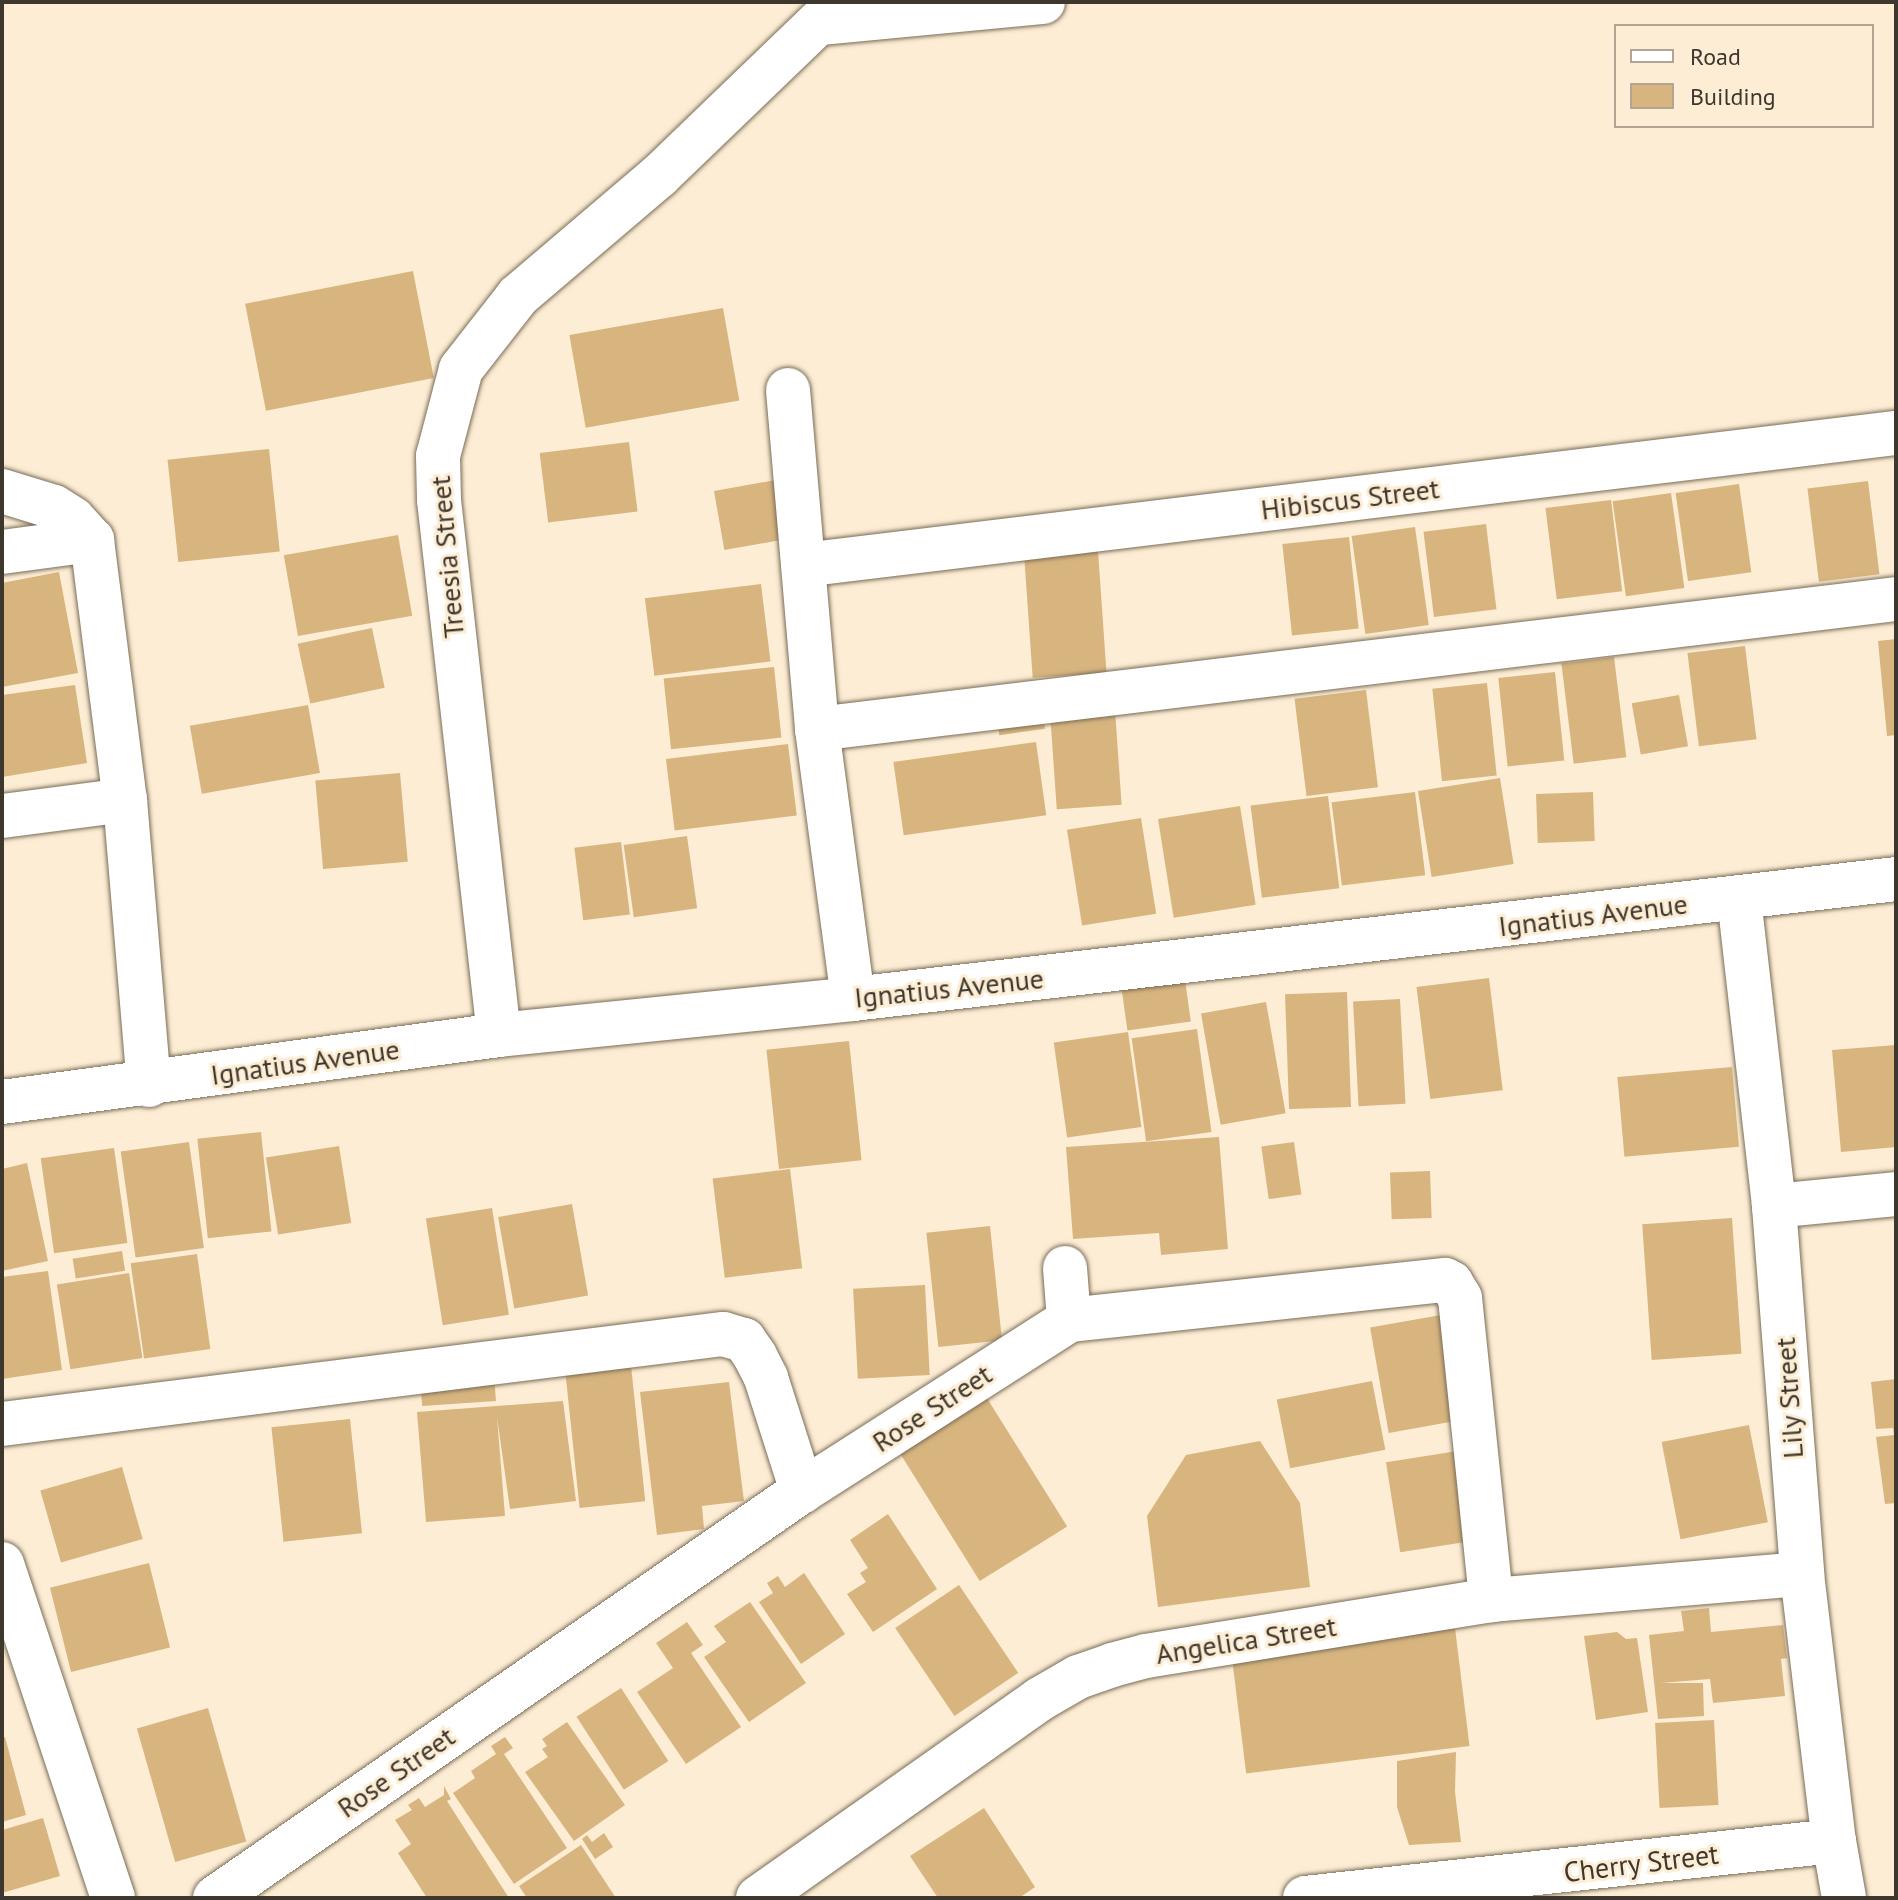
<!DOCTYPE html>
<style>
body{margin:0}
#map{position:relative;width:1898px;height:1900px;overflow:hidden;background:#fdedd5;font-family:"PT Sans",sans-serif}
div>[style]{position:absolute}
.building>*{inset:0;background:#d8b57f;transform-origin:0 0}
.roads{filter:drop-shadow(0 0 2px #7a6c57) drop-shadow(0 0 2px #7a6c57)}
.minor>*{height:44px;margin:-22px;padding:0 22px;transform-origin:22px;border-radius:22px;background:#fff}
span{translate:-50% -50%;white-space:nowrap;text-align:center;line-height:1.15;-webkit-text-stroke:6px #fdedd5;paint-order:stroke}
.street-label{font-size:28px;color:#3e372e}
.frame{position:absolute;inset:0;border:4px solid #3e372e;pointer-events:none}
.legend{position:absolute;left:1614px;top:24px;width:260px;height:104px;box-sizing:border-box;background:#fdedd5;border:2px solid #b1a492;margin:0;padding:10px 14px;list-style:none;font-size:24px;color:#3e372e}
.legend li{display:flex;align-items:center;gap:16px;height:40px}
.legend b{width:40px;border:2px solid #b1a492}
</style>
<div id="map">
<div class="building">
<i style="left:413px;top:271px;width:109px;height:171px;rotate:79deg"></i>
<i style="left:723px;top:308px;width:94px;height:156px;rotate:80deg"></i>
<i style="left:629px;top:442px;width:70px;height:90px;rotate:83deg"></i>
<i style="left:269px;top:449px;width:103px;height:102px;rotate:84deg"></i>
<i style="left:776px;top:480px;width:60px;height:63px;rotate:80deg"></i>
<i style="left:1868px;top:481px;width:94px;height:61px;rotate:83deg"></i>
<i style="left:1739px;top:484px;width:89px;height:64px;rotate:82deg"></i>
<i style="left:1671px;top:493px;width:96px;height:59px;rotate:82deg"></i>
<i style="left:1611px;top:500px;width:92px;height:66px;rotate:83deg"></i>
<i style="left:1486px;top:524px;width:86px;height:63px;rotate:83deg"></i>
<i style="left:1415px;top:527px;width:99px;height:64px;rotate:82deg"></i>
<i style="left:398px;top:535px;width:82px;height:116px;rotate:80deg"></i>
<i style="left:1349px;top:537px;width:92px;height:67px;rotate:84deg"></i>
<i style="left:1098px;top:551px;width:122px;height:74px;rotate:86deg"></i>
<i style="clip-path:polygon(59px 572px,78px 673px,2px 687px,2px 583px)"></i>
<i style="left:761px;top:584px;width:78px;height:117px;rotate:83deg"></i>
<i style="left:372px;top:628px;width:61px;height:76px;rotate:78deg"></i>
<i style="clip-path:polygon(1896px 639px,1896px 735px,1887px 736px,1878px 641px)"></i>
<i style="left:1745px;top:646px;width:94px;height:58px;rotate:83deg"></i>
<i style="left:1614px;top:657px;width:101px;height:53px;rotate:83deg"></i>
<i style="left:774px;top:667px;width:71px;height:111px;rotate:84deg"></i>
<i style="left:1555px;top:672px;width:89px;height:57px;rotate:84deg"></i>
<i style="left:1487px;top:683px;width:93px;height:55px;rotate:84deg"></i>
<i style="clip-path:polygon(75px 685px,87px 763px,2px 777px,2px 695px)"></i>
<i style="left:1366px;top:690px;width:98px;height:72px;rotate:83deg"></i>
<i style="left:1679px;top:695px;width:52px;height:48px;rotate:80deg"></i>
<i style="left:308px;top:705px;width:69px;height:120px;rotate:80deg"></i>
<i style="left:1042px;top:708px;width:21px;height:46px;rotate:82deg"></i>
<i style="left:1115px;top:710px;width:95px;height:65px;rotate:86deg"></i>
<i style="left:1036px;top:742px;width:74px;height:144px;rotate:82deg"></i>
<i style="left:788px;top:744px;width:72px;height:123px;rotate:83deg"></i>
<i style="left:400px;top:773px;width:89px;height:85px;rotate:85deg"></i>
<i style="left:1500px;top:778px;width:87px;height:83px;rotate:81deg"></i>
<i style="left:1415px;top:792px;width:84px;height:84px;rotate:83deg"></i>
<i style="left:1593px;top:792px;width:49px;height:57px;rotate:88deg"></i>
<i style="left:1328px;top:796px;width:93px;height:78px;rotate:83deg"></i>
<i style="left:1240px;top:806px;width:100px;height:83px;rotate:81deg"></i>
<i style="left:1141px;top:818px;width:97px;height:75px;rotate:81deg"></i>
<i style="left:687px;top:836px;width:73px;height:64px;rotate:82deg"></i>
<i style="left:621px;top:842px;width:73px;height:47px;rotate:83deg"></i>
<i style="left:1184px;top:973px;width:49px;height:64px;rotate:82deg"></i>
<i style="left:1489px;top:978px;width:113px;height:73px;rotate:83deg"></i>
<i style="left:1347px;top:992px;width:115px;height:62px;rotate:88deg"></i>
<i style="left:1400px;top:999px;width:105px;height:47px;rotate:87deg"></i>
<i style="left:1266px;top:1002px;width:113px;height:66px;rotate:80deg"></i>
<i style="left:1197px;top:1029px;width:104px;height:66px;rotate:82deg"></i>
<i style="left:1128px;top:1032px;width:96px;height:75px;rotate:82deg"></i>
<i style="left:849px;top:1041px;width:120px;height:83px;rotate:84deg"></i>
<i style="clip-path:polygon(1896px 1045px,1896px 1147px,1841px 1152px,1832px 1050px)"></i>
<i style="left:1732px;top:1067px;width:80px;height:115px;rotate:85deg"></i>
<i style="left:261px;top:1132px;width:100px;height:64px;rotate:84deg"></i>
<i style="clip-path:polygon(1219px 1137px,1228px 1249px,1161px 1255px,1159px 1233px,1073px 1239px,1066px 1147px)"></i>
<i style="left:189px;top:1142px;width:107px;height:69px;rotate:82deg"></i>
<i style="left:1294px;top:1142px;width:53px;height:33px;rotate:82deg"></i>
<i style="left:339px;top:1146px;width:78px;height:74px;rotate:81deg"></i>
<i style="left:114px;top:1148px;width:96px;height:74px;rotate:82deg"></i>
<i style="clip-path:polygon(27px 1163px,48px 1261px,2px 1271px,2px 1169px)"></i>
<i style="left:790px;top:1169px;width:100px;height:78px;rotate:83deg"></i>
<i style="left:1430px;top:1171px;width:47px;height:40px;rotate:88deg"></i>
<i style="left:572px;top:1204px;width:93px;height:75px;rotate:80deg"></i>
<i style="left:492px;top:1208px;width:108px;height:67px;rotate:81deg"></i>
<i style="left:1732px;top:1218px;width:136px;height:90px;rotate:86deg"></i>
<i style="left:990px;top:1226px;width:115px;height:64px;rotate:84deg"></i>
<i style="left:122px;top:1251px;width:20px;height:50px;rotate:81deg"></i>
<i style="left:197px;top:1254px;width:96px;height:67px;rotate:82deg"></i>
<i style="clip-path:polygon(48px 1271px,62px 1370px,2px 1379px,2px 1277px)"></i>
<i style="left:129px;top:1273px;width:86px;height:73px;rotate:81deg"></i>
<i style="left:925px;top:1285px;width:90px;height:72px;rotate:87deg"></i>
<i style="left:1441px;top:1315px;width:107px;height:72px;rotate:80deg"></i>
<i style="left:630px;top:1356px;width:146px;height:66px;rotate:84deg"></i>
<i style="left:494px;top:1373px;width:28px;height:74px;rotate:86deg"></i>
<i style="clip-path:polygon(1896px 1379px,1896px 1503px,1885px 1504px,1876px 1437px,1894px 1435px,1893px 1428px,1876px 1429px,1871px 1382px)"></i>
<i style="left:1372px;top:1381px;width:70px;height:97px;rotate:79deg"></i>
<i style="clip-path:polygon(729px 1382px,744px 1501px,702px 1506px,704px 1529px,657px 1535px,640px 1392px)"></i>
<i style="left:985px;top:1395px;width:155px;height:103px;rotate:58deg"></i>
<i style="clip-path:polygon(563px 1401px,576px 1501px,510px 1509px,497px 1417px,505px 1516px,426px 1522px,417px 1412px)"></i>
<i style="left:350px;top:1419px;width:115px;height:79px;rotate:84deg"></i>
<i style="left:1749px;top:1425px;width:99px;height:89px;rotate:79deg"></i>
<i style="clip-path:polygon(1260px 1441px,1300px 1503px,1310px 1587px,1158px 1607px,1147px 1516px,1186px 1455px)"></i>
<i style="left:1464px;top:1450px;width:91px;height:79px;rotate:81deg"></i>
<i style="left:122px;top:1467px;width:75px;height:85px;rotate:74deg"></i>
<i style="clip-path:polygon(888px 1514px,937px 1589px,873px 1632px,847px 1594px,866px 1582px,860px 1573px,868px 1568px,850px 1540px)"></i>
<i style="left:149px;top:1563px;width:87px;height:102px;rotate:76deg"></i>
<i style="clip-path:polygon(804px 1573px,845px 1634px,801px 1664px,759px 1602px,773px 1593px,767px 1583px,778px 1576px,785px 1587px)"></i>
<i style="left:959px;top:1585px;width:106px;height:77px;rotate:56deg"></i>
<i style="clip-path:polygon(750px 1602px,806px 1683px,749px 1722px,704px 1657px,726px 1642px,714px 1626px)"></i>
<i style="clip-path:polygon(1709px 1608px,1711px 1632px,1783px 1625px,1787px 1658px,1781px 1659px,1785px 1696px,1713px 1703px,1710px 1679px,1661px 1683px,1703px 1683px,1704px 1716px,1658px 1719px,1649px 1635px,1684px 1631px,1681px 1611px)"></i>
<i style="clip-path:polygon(687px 1622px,703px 1645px,691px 1653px,741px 1727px,686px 1764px,637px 1692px,673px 1668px,656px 1643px)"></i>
<i style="left:1455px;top:1628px;width:119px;height:225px;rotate:83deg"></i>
<i style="clip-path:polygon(1617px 1632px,1626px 1639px,1637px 1638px,1648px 1712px,1596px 1720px,1584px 1636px)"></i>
<i style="left:621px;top:1688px;width:87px;height:53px;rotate:57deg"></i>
<i style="left:208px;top:1708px;width:139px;height:74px;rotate:74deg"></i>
<i style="left:1714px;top:1720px;width:85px;height:59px;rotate:87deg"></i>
<i style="clip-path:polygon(567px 1722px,625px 1805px,574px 1841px,525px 1772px,548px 1757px,542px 1749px,547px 1746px,542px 1739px)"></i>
<i style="clip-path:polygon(5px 1737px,26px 1815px,2px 1822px,2px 1738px)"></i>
<i style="clip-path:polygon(505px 1737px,513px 1748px,504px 1754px,567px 1848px,514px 1884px,453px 1793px,475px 1778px,471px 1771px,496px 1754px,491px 1746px)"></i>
<i style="clip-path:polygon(1456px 1752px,1455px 1792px,1461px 1842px,1409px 1845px,1397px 1807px,1397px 1761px)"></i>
<i style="clip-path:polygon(444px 1786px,451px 1799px,447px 1801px,509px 1898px,427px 1898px,398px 1853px,411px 1844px,395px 1820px,412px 1810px,408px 1805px,419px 1798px,425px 1807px,444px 1795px)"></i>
<i style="clip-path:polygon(984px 1808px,1035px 1887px,1019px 1898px,938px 1898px,910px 1856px)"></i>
<i style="clip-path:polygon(43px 1818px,60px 1876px,2px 1893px,2px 1830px)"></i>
<i style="clip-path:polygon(604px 1833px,613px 1847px,595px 1859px,582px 1839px,587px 1835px,592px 1842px)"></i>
<i style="clip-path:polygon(581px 1845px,616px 1898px,527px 1898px,519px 1886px)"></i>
</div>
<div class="roads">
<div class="minor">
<i style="left:821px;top:23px;width:223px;rotate:-5.4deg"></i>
<i style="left:788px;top:390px;width:340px;rotate:85.1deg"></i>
<i style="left:817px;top:729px;width:272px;rotate:82.4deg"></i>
<i style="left:2px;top:491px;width:54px;rotate:17.1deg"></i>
<i style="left:54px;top:507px;width:22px;rotate:32deg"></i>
<i style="left:73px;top:519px;width:28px;rotate:48deg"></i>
<i style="left:92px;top:540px;width:262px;rotate:82.8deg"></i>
<i style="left:125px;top:800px;width:286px;rotate:85.2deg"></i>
<i style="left:2px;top:552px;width:91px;rotate:-7.6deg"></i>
<i style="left:803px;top:565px;width:1101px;rotate:-6.89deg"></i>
<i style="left:817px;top:729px;width:1087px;rotate:-6.87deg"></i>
<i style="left:2px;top:816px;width:124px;rotate:-7.4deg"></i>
<i style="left:1739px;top:898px;width:310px;rotate:83.5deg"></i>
<i style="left:1774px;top:1206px;width:369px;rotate:85.6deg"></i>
<i style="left:1802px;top:1574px;width:269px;rotate:83.2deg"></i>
<i style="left:1834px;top:1841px;width:58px;rotate:80deg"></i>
<i style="left:499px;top:1035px;width:538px;rotate:-96.4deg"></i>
<i style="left:439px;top:500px;width:44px;rotate:-91.3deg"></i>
<i style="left:438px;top:456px;width:90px;rotate:-75.2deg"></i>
<i style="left:461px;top:369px;width:93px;rotate:-52deg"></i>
<i style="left:518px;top:296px;width:185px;rotate:-40.4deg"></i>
<i style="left:659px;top:176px;width:251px;rotate:-43.9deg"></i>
<i style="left:2px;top:1102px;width:501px;rotate:-7.68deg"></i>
<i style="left:499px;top:1035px;width:356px;rotate:-5.8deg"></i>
<i style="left:853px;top:999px;width:1050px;rotate:-6.56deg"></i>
<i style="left:1774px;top:1206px;width:123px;rotate:-5.6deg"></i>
<i style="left:1065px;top:1268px;width:52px;rotate:85.6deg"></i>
<i style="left:2px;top:1424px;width:727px;rotate:-7.12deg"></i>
<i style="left:723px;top:1334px;width:22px;rotate:16deg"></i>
<i style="left:744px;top:1340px;width:19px;rotate:55deg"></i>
<i style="left:755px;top:1356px;width:25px;rotate:63deg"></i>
<i style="left:766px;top:1378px;width:119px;rotate:72.3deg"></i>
<i style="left:2px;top:1564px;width:352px;rotate:71.6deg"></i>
<i style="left:215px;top:1898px;width:714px;rotate:-34.74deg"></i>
<i style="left:802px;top:1491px;width:317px;rotate:-32.6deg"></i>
<i style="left:1069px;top:1320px;width:378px;rotate:-6.1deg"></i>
<i style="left:1445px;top:1280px;width:7px;rotate:27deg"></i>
<i style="left:1451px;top:1283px;width:17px;rotate:59deg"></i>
<i style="left:1460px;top:1298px;width:304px;rotate:84.1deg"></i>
<i style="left:758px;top:1898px;width:345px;rotate:-35.2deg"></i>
<i style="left:1040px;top:1699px;width:44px;rotate:-30.1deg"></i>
<i style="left:1078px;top:1677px;width:36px;rotate:-19deg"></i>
<i style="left:1112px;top:1665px;width:35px;rotate:-15deg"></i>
<i style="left:1146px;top:1656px;width:350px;rotate:-9.2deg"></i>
<i style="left:1491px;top:1600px;width:312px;rotate:-4.8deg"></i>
<i style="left:1305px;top:1898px;width:532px;rotate:-6.15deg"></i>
</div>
</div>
<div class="street-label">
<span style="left:1350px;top:499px;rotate:-7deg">Hibiscus Street</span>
<span style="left:447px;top:557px;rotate:-95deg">Treesia Street</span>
<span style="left:1593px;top:915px;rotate:-7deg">Ignatius Avenue</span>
<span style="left:949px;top:988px;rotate:-6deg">Ignatius Avenue</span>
<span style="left:305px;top:1062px;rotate:-8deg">Ignatius Avenue</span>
<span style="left:1789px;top:1398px;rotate:-94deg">Lily Street</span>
<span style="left:932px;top:1408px;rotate:-33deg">Rose Street</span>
<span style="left:1246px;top:1640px;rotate:-9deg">Angelica Street</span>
<span style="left:396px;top:1772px;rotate:-35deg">Rose Street</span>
<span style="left:1641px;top:1863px;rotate:-7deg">Cherry Street</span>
</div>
<div class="frame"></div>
<ul class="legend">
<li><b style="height:10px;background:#fff"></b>Road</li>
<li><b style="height:22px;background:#d8b57f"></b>Building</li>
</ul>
</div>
